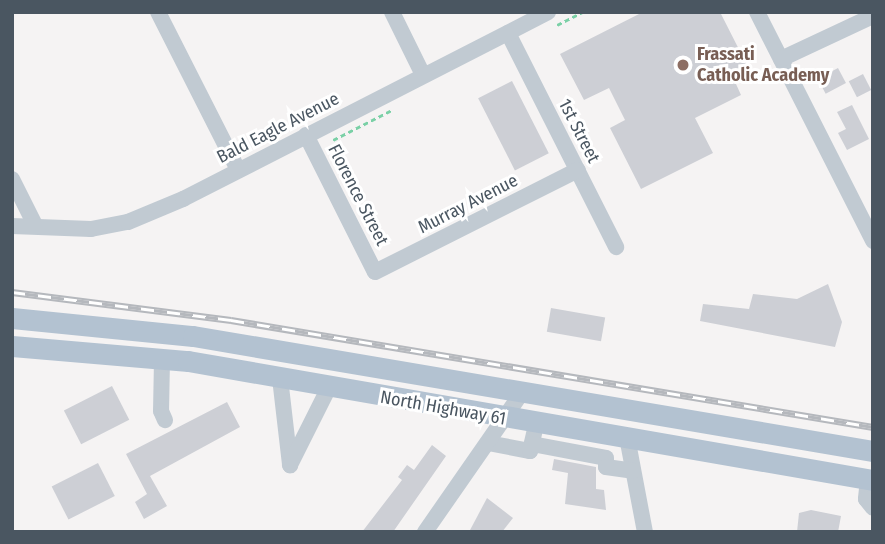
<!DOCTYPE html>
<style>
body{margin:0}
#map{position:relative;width:885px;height:544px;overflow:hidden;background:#f5f3f3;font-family:"Fira Sans Condensed",sans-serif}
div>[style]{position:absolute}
.building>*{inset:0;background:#cdcfd5;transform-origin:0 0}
.path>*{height:2.5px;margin-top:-1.25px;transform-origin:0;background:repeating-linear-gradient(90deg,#7ad0a6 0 5px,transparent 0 8.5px)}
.minor>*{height:16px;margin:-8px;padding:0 8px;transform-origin:8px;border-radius:8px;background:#c1cad2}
.major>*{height:21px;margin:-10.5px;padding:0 10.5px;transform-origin:10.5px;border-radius:10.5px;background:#b3c2d1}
.rail>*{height:7px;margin-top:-3.5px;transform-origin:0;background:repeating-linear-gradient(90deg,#fff 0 13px,#b5b8bd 0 26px);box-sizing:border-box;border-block:2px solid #b5b8bd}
.dots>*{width:19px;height:19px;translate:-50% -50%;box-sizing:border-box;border:4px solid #fff;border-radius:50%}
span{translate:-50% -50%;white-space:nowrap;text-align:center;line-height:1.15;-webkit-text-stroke:6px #fff;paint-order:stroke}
.education-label{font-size:18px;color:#785e54;font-weight:700}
.left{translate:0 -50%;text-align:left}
.street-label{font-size:18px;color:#4a5661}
.frame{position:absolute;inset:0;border:14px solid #4a5661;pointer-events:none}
</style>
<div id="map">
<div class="building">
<i style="clip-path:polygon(643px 12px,720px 12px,752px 75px,736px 84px,741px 95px,695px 118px,713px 153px,641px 189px,610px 128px,625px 120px,609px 88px,584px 100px,560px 54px)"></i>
<i style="left:838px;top:68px;width:17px;height:23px;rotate:62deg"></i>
<i style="left:863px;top:74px;width:18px;height:16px;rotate:63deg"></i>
<i style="left:512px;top:81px;width:81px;height:38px;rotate:63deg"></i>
<i style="clip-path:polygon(852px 105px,869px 139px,847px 150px,838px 133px,846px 129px,837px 112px)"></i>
<i style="clip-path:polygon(828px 284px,842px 322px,835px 347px,700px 321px,703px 304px,749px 309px,753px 294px,797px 299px)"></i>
<i style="left:551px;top:308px;width:55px;height:24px;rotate:10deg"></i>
<i style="left:112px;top:386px;width:38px;height:54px;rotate:63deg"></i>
<i style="clip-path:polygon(227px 402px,240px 427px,150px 476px,167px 506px,144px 519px,135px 502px,147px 494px,126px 454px)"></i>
<i style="clip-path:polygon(432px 445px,446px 456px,393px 532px,362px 532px,402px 480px,398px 477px,407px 465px,414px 470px)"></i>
<i style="clip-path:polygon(554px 459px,596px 467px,596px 489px,604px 490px,606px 510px,565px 504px,568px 473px,552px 470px)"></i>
<i style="left:98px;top:463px;width:37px;height:52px;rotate:63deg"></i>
<i style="clip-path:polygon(487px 498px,513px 518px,502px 532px,469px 532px)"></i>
<i style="clip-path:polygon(811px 510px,841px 516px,838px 532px,797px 532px,799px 513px)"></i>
</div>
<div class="path">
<i style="left:557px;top:25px;width:28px;rotate:-27deg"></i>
<i style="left:333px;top:140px;width:66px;rotate:-27deg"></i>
</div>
<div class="minor">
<i style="left:158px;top:12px;width:177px;rotate:63.1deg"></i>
<i style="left:392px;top:12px;width:70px;rotate:63.8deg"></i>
<i style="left:757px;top:12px;width:257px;rotate:63.1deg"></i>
<i style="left:508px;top:33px;width:240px;rotate:63.2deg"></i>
<i style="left:781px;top:59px;width:102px;rotate:-25.1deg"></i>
<i style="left:306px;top:135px;width:153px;rotate:63.3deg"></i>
<i style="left:375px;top:272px;width:227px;rotate:-26.7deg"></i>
<i style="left:12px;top:179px;width:51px;rotate:63.4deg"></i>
<i style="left:12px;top:226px;width:79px;rotate:2.2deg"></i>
<i style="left:91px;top:229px;width:38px;rotate:-11deg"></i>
<i style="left:128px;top:222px;width:60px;rotate:-22.7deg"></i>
<i style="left:183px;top:199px;width:410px;rotate:-27.1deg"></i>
<i style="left:162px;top:360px;width:51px;rotate:91.1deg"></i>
<i style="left:161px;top:411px;width:10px;rotate:66deg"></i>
<i style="left:280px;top:378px;width:88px;rotate:83.4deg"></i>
<i style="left:290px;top:465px;width:87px;rotate:-63.4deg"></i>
<i style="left:627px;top:437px;width:97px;rotate:79.3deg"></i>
<i style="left:488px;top:443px;width:43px;rotate:10.8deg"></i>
<i style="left:530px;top:451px;width:28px;rotate:-77deg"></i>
<i style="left:532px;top:444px;width:75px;rotate:10.7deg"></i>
<i style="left:606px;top:458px;width:9px;rotate:90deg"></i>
<i style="left:606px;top:467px;width:27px;rotate:8deg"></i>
<i style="left:868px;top:479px;width:20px;rotate:96deg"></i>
<i style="left:866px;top:499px;width:11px;rotate:52deg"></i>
<i style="left:425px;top:532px;width:168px;rotate:-55.2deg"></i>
</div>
<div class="major">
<i style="left:12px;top:318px;width:182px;rotate:5.7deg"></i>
<i style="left:193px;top:336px;width:690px;rotate:9.6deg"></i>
<i style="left:12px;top:346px;width:177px;rotate:4.9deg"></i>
<i style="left:188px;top:361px;width:695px;rotate:9.86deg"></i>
</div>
<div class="rail">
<i style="left:12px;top:292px;width:221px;rotate:7.3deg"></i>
<i style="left:231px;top:320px;width:651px;rotate:9.46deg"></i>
</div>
<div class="dots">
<i style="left:683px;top:65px;background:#8d6e63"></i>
</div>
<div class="education-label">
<span class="left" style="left:697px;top:65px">Frassati<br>Catholic Academy</span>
</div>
<div class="street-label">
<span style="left:278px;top:128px;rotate:-27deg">Bald Eagle Avenue</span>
<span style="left:579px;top:131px;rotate:63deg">1st Street</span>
<span style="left:358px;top:195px;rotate:63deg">Florence Street</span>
<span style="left:468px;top:204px;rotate:-27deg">Murray Avenue</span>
<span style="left:443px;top:408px;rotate:10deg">North Highway 61</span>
</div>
<div class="frame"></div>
</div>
